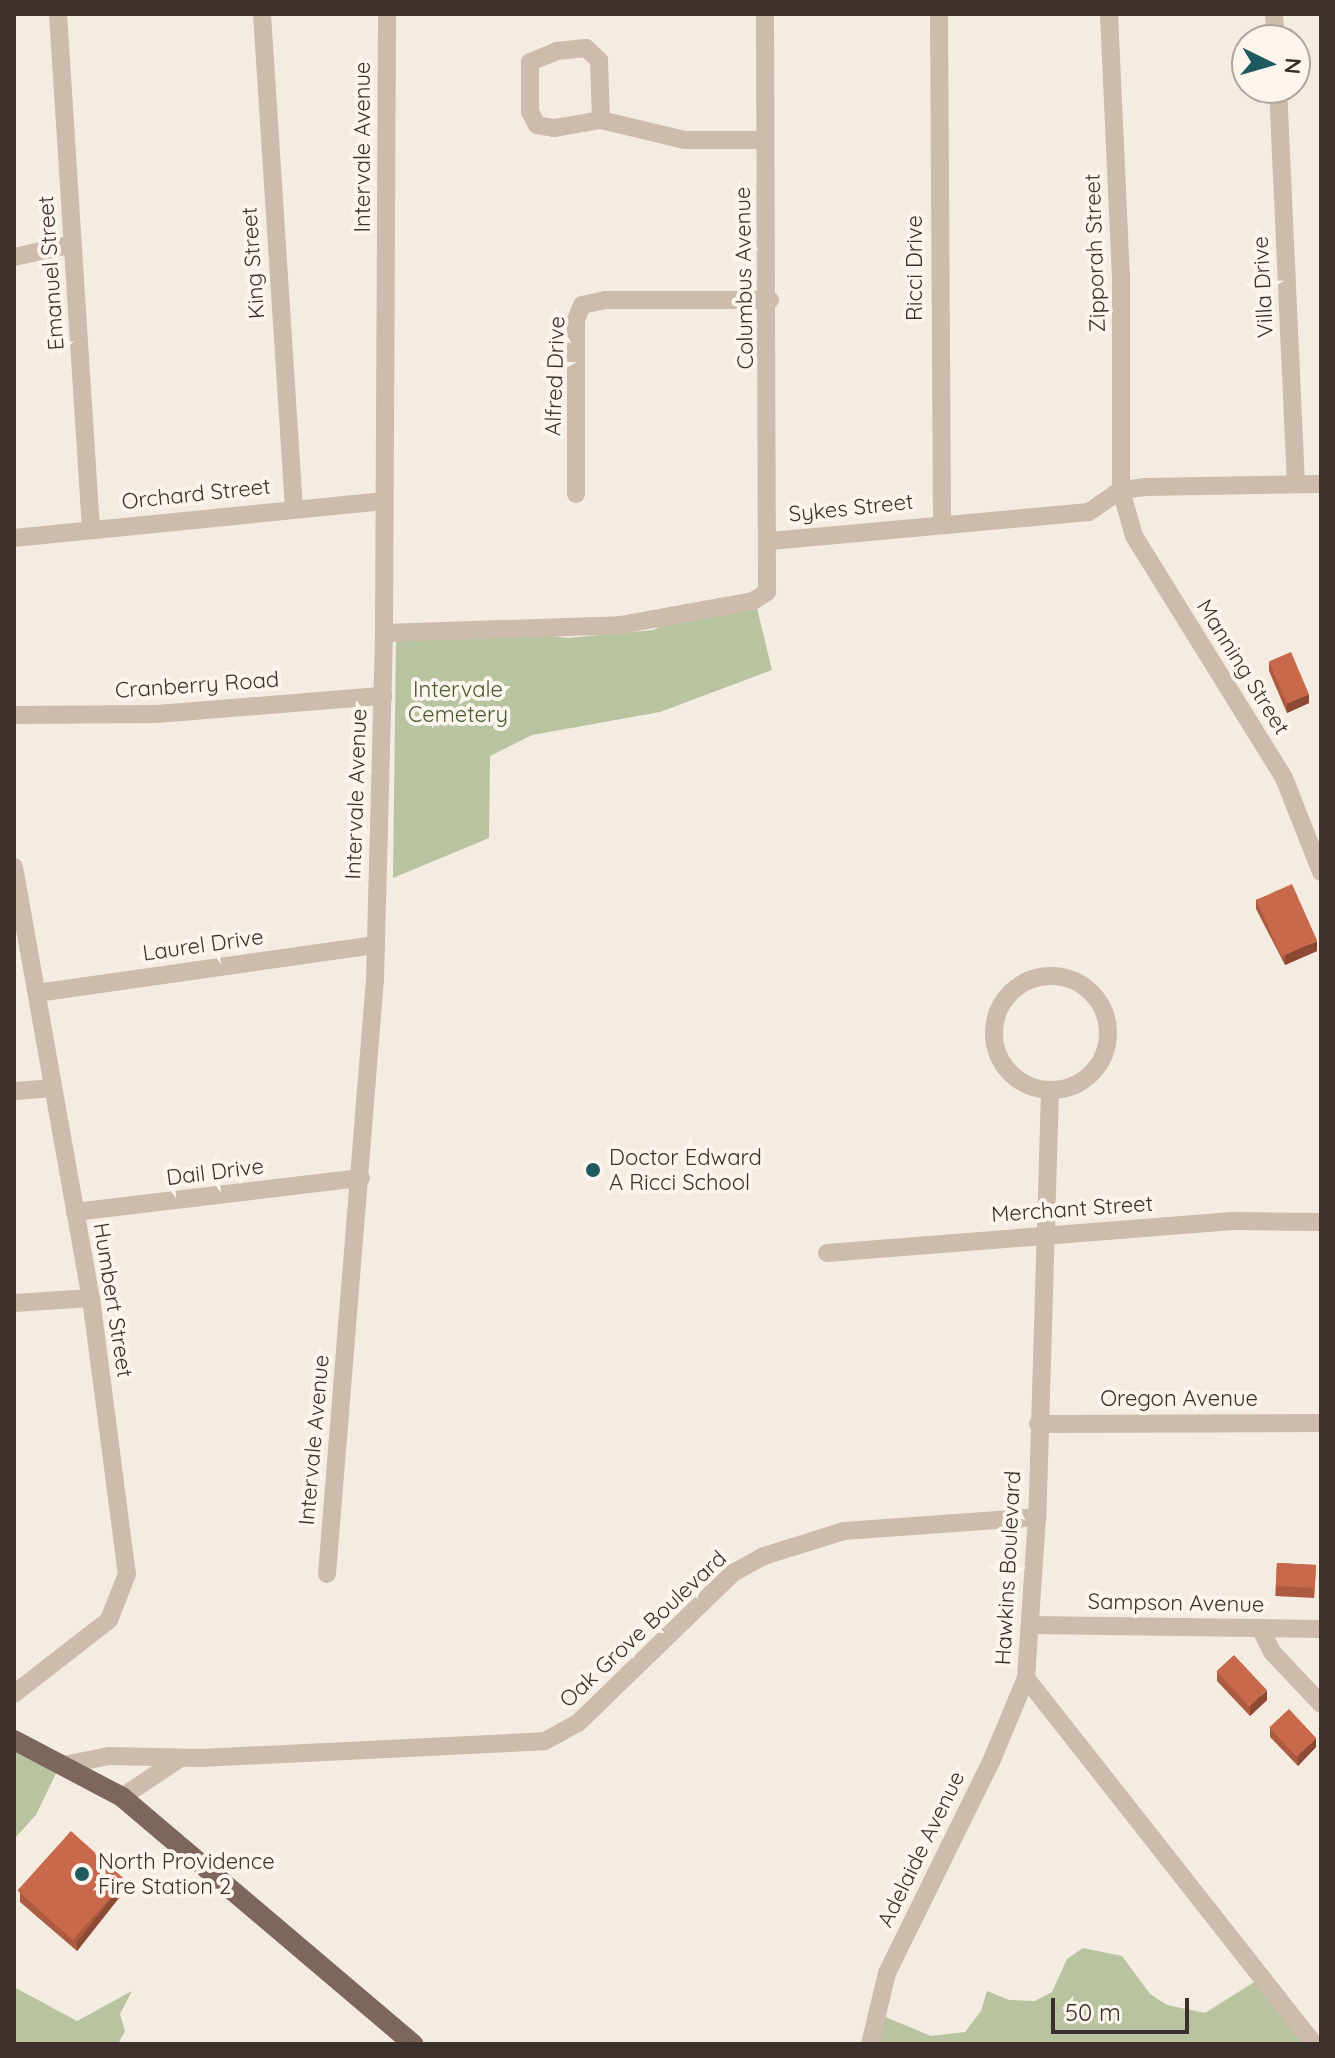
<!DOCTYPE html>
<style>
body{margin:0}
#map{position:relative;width:1335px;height:2058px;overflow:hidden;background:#f4ebe1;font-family:Quicksand,sans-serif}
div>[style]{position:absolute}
.green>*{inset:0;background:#b8c4a0}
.minor>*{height:18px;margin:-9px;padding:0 9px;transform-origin:9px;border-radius:9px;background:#cdbbac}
.minor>.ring{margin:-9px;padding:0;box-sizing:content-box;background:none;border:18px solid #cdbbac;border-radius:50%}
.major>*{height:20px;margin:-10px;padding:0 10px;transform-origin:10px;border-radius:10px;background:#7d675c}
.wall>*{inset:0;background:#ac5a40;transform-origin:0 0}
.shaded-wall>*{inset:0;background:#8c4a34}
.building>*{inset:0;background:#c8694b;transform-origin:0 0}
.dots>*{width:22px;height:22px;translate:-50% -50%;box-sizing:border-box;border:4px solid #fbf5ee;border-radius:50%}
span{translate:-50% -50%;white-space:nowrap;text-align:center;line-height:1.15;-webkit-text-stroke:8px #fbf5ee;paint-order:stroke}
.street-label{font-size:22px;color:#3b302b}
.park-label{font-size:22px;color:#4a5a2e}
.poi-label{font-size:22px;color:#3b302b}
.left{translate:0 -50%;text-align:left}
.frame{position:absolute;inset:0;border:16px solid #3b302b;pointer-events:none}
.north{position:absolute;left:1231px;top:24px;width:80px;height:80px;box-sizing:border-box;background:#fbf5ee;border:2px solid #aea6a0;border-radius:50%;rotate:95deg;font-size:22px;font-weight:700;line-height:32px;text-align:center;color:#3b302b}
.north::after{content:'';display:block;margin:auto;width:28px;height:36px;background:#1f5a5e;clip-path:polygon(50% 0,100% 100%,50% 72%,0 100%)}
.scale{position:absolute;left:1051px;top:1998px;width:138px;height:36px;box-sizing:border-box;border:4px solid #3b302b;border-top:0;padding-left:10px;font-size:24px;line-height:28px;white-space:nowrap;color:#3b302b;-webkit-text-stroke:6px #fbf5ee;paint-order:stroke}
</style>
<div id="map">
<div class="green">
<i style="clip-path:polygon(757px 608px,772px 670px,660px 712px,532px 735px,490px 756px,489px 838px,393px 878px,396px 640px,535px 634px,568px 638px,653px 630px,673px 621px)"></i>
<i style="clip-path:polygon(14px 1748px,58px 1769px,36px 1815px,14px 1839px)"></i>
<i style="clip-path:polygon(1083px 1948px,1122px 1956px,1150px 1994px,1167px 2005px,1205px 2013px,1256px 1981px,1310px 2044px,865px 2044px,871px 2011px,931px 2036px,965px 2032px,981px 2011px,987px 1991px,1009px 2000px,1035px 2001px,1052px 1992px,1067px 1959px)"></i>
<i style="clip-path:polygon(14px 1987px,77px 2021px,132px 1991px,120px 2014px,125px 2031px,118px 2044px,14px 2044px)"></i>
</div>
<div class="minor">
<i style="left:58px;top:14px;width:517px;rotate:86.34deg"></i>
<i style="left:262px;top:14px;width:495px;rotate:86.3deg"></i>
<i style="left:939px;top:14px;width:508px;rotate:89.66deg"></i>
<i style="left:1109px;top:14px;width:261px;rotate:87.4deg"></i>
<i style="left:1121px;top:275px;width:215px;rotate:90deg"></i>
<i style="left:1121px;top:490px;width:48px;rotate:74.2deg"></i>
<i style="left:1134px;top:536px;width:285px;rotate:58.2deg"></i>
<i style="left:1284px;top:778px;width:101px;rotate:68.5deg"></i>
<i style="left:1274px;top:14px;width:26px;rotate:86deg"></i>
<i style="left:586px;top:48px;width:18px;rotate:43deg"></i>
<i style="left:599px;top:60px;width:60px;rotate:88.1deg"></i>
<i style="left:601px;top:120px;width:48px;rotate:170.3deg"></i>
<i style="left:554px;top:128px;width:17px;rotate:-170deg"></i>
<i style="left:537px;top:125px;width:15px;rotate:-118deg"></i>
<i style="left:530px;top:112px;width:50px;rotate:-90deg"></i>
<i style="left:530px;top:62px;width:29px;rotate:-22deg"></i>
<i style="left:557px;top:51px;width:29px;rotate:-6deg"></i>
<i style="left:1278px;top:88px;width:395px;rotate:87.4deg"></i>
<i style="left:601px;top:120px;width:85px;rotate:13.5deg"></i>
<i style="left:684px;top:140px;width:81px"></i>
<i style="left:14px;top:257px;width:60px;rotate:-12.4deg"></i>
<i style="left:576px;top:494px;width:174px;rotate:-90deg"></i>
<i style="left:576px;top:320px;width:16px;rotate:-68deg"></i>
<i style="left:582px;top:305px;width:24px;rotate:-12deg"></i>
<i style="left:605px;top:300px;width:165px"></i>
<i style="left:14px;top:538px;width:372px;rotate:-5.7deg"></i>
<i style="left:770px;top:541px;width:320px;rotate:-5.2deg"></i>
<i style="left:1089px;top:512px;width:39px;rotate:-35deg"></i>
<i style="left:1121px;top:490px;width:24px;rotate:-7deg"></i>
<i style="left:1145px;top:487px;width:176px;rotate:-1deg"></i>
<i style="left:384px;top:633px;width:236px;rotate:-1.9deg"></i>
<i style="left:620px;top:625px;width:135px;rotate:-10.2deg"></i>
<i style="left:753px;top:601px;width:17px;rotate:-33deg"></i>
<i style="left:767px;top:592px;width:578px;rotate:-90.2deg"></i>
<i style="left:14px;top:715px;width:143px;rotate:-0.4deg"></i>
<i style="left:157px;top:714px;width:227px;rotate:-4.6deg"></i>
<i style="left:14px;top:867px;width:438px;rotate:79.9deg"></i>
<i style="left:91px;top:1298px;width:278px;rotate:82.6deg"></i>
<i style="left:127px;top:1574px;width:49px;rotate:111.4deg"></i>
<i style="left:109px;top:1620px;width:120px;rotate:142.1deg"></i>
<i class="ring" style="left:994px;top:976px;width:96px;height:96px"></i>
<i style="left:37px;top:993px;width:342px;rotate:-8.1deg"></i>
<i style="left:14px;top:1091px;width:39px;rotate:-4deg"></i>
<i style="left:1050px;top:1091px;width:426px;rotate:91.7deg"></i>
<i style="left:1037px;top:1517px;width:161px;rotate:93.9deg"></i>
<i style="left:1026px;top:1678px;width:466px;rotate:51.8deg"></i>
<i style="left:75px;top:1212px;width:288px;rotate:-6.8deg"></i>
<i style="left:827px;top:1253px;width:410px;rotate:-4.5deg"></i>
<i style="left:1236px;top:1221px;width:85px;rotate:0.7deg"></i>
<i style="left:14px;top:1303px;width:77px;rotate:-3.7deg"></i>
<i style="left:1038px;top:1424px;width:283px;rotate:-0.2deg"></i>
<i style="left:327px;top:1574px;width:597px;rotate:-85.39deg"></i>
<i style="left:375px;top:979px;width:346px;rotate:-88.5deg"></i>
<i style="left:384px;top:633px;width:619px;rotate:-89.72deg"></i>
<i style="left:1031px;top:1625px;width:290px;rotate:0.8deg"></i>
<i style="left:1260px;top:1628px;width:27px;rotate:63deg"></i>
<i style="left:1272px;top:1652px;width:71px;rotate:46.7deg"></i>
<i style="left:68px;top:1764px;width:42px;rotate:-11deg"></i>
<i style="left:109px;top:1756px;width:93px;rotate:1.2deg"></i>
<i style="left:202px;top:1758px;width:343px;rotate:-2.8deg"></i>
<i style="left:545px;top:1741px;width:38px;rotate:-29deg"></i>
<i style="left:578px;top:1723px;width:216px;rotate:-44.1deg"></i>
<i style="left:733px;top:1573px;width:35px;rotate:-29deg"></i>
<i style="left:764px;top:1556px;width:84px;rotate:-17.4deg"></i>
<i style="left:844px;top:1531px;width:194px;rotate:-4.1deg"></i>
<i style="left:122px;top:1797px;width:69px;rotate:-33.7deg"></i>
<i style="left:870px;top:2044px;width:73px;rotate:-76.5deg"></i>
<i style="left:887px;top:1973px;width:235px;rotate:-63.8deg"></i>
<i style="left:991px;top:1762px;width:91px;rotate:-67.4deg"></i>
</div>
<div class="major">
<i style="left:14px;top:1740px;width:122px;rotate:27.8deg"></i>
<i style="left:122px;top:1797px;width:382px;rotate:40.3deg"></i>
</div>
<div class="wall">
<i style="clip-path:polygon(1269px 662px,1309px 703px,1287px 713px,1269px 671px)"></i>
<i style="clip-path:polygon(1256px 899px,1317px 951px,1285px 965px,1256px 909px)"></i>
<i style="left:1277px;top:1563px;width:39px;height:33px;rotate:3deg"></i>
<i style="clip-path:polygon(1217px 1672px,1267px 1700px,1250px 1716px,1217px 1681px)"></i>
<i style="clip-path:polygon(1270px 1728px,1316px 1747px,1298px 1766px,1270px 1737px)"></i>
<i style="clip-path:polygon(126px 1889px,77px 1951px,20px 1902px,20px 1892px)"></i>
</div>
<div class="shaded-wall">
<i style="clip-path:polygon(1309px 694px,1309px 703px,1287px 713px,1287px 703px)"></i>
<i style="clip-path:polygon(1317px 941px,1317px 951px,1285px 965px,1285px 955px)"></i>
<i style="clip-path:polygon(1267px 1690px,1267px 1700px,1250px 1716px,1250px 1706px)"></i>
<i style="clip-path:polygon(1316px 1738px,1316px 1747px,1298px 1766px,1298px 1756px)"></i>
<i style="clip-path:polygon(126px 1880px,126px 1889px,77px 1951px,77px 1942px)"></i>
</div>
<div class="building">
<i style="left:1291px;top:652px;width:46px;height:24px;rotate:67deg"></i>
<i style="left:1292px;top:884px;width:62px;height:39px;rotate:66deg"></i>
<i style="left:1277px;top:1563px;width:39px;height:23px;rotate:3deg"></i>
<i style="left:1234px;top:1655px;width:48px;height:24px;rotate:47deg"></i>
<i style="left:1289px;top:1709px;width:40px;height:27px;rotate:47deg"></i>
<i style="left:71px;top:1831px;width:74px;height:80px;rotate:42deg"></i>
</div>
<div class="dots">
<i style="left:593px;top:1170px;background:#1f5a5e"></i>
<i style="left:82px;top:1874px;background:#1f5a5e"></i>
</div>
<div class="street-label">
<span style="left:363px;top:147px;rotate:-90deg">Intervale Avenue</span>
<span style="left:1095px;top:253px;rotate:-92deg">Zipporah Street</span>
<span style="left:253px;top:263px;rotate:-94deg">King Street</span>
<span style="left:915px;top:268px;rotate:-90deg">Ricci Drive</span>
<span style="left:51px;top:273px;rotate:-94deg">Emanuel Street</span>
<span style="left:744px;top:278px;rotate:-91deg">Columbus Avenue</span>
<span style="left:1263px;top:287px;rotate:-93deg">Villa Drive</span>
<span style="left:555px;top:376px;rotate:-88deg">Alfred Drive</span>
<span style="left:196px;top:494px;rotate:-6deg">Orchard Street</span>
<span style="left:851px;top:508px;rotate:-6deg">Sykes Street</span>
<span style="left:1243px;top:667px;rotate:58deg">Manning Street</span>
<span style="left:197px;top:685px;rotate:-4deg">Cranberry Road</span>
<span style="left:356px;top:794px;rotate:-88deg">Intervale Avenue</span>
<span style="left:203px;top:945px;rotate:-8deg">Laurel Drive</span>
<span style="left:215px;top:1172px;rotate:-7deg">Dail Drive</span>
<span style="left:1072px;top:1209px;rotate:-4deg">Merchant Street</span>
<span style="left:113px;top:1300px;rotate:81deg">Humbert Street</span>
<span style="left:1179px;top:1399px">Oregon Avenue</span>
<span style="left:314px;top:1440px;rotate:-85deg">Intervale Avenue</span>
<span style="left:1008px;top:1568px;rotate:-87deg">Hawkins Boulevard</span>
<span style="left:1176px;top:1603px;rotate:1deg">Sampson Avenue</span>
<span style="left:643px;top:1629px;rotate:-43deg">Oak Grove Boulevard</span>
<span style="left:921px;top:1849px;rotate:-64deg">Adelaide Avenue</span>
</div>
<div class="park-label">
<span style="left:458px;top:702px">Intervale<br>Cemetery</span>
</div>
<div class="poi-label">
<span class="left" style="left:609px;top:1170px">Doctor Edward<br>A Ricci School</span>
<span class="left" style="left:98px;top:1874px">North Providence<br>Fire Station 2</span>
</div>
<div class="frame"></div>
<div class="north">N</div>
<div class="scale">50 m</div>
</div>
